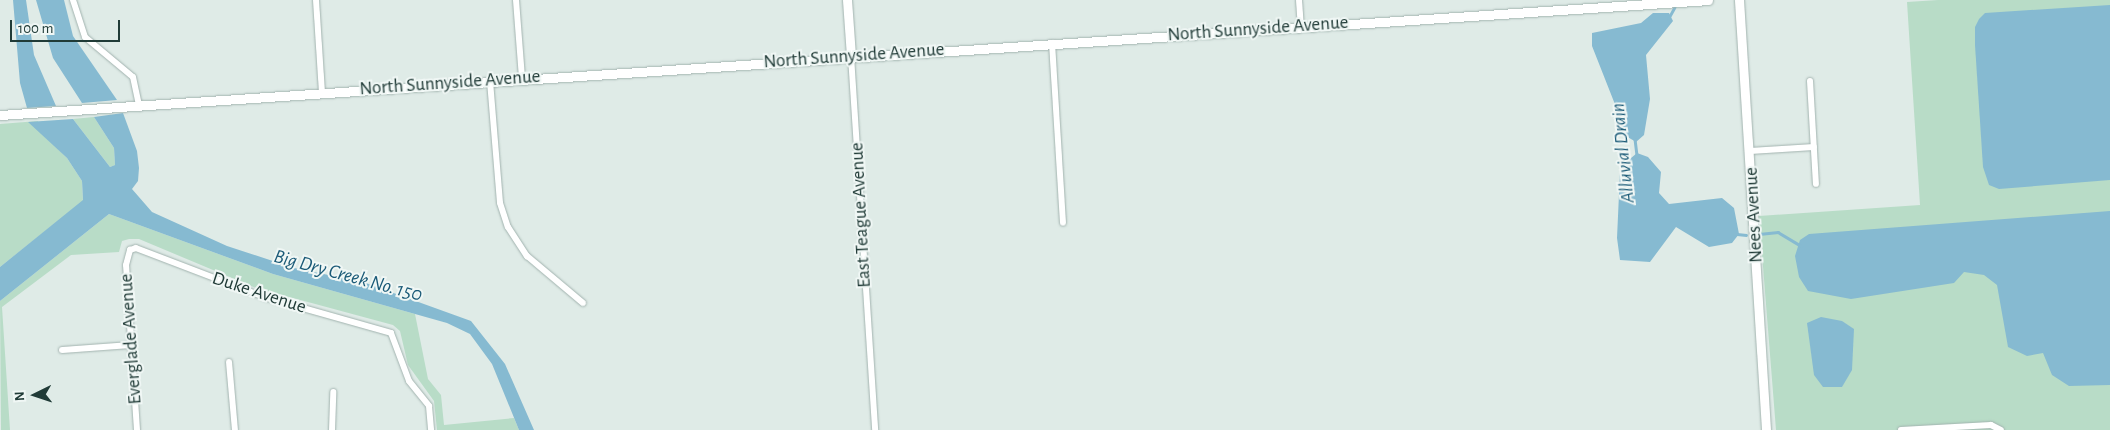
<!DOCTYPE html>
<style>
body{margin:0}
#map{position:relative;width:2110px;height:430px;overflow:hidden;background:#dfebe7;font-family:"Alegreya Sans",sans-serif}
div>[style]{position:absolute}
.green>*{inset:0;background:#b8dcc7}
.water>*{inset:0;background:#86bad1}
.stream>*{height:2.5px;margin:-1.25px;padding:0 1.25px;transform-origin:1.25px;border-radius:1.25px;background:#86bad1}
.roads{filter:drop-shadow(0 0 1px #a2b3af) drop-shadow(0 0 1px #a2b3af)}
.street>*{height:6px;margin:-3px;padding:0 3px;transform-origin:3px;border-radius:3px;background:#fff}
.secondary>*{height:9px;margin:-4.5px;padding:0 4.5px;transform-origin:4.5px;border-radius:4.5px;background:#fff}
span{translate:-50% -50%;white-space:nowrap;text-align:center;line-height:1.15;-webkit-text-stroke:4px #f0f7f5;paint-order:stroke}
.street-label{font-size:19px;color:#203b37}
.water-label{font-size:20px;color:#1a5a77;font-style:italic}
.north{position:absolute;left:10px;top:370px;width:50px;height:50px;-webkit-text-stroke:4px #f0f7f5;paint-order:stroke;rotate:266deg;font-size:14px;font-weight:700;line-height:20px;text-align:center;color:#203b37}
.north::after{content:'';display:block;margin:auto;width:18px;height:22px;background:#203b37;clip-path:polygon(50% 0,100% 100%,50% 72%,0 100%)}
.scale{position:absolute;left:10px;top:20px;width:110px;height:22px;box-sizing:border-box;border:2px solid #203b37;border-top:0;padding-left:6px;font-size:15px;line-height:18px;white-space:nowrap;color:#203b37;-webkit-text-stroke:4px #f0f7f5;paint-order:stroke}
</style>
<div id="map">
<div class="green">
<i style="clip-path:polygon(1938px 0,2110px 0,2110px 430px,1776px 430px,1759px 216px,1920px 205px,1907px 2px)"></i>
<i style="clip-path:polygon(94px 117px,114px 148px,115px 165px,110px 167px,73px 119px)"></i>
<i style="clip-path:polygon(38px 121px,39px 131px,67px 158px,82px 181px,83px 201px,0 267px,0 124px)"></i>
<i style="clip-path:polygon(109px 214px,273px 274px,415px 314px,428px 379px,441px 395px,444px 425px,514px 418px,519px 430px,437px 430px,434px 401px,408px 365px,400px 331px,393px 325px,256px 288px,139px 239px,129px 239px,122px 241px,119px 252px,71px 255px,2px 307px,10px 430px,1px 430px,0 301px)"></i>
</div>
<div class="water">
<i style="clip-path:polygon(13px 0,26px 0,34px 55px,56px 106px,27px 108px,20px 83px)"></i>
<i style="clip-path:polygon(36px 0,64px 0,73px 36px,117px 100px,82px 103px,53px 58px)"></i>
<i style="clip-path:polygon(2110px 5px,2110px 180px,1999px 189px,1989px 185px,1983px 167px,1975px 45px,1975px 27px,1979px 19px,1985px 13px)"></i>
<i style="clip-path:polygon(1653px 13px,1669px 13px,1673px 21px,1646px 55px,1650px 99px,1644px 135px,1636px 142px,1621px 133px,1618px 112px,1592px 46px,1592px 33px,1641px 23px)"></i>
<i style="clip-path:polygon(123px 113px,137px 151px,139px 168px,138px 181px,132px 189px,152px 212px,227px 246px,294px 268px,363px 282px,471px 321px,505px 364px,534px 430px,519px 430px,492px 364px,470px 334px,447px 323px,273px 274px,109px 214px,0 301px,0 267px,83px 200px,82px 181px,67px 158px,28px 122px,73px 119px,110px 167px,115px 165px,114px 148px,94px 117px)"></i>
<i style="clip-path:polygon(1637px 153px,1648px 157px,1661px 172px,1659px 193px,1669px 204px,1722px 198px,1734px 208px,1739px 234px,1732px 243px,1709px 247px,1676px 227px,1650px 262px,1620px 260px,1617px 238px,1620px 172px,1624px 164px)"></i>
<i style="clip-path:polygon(2110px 211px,2110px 385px,2069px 386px,2052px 375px,2043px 353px,2027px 356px,2008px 347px,1997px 285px,1984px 275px,1964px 272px,1954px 283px,1851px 299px,1808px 291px,1799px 277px,1795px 256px,1800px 240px,1809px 234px)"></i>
<i style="clip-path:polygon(1821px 317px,1842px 321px,1854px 329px,1852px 370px,1842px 387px,1823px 387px,1814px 375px,1807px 323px)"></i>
</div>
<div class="stream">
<i style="left:1668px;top:19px;width:13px;rotate:-61deg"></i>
<i style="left:1635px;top:139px;width:17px;rotate:83deg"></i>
<i style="left:1737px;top:234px;width:9px;rotate:6deg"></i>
<i style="left:1759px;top:234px;width:19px;rotate:-6deg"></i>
<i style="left:1778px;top:232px;width:27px;rotate:31deg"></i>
</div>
<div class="roads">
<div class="street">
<i style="left:73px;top:0;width:39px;rotate:72deg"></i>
<i style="left:85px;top:37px;width:62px;rotate:39.8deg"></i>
<i style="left:133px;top:77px;width:29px;rotate:78deg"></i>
<i style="left:316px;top:0;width:92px;rotate:86.3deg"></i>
<i style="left:516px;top:0;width:78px;rotate:85.6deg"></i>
<i style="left:1299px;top:0;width:26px;rotate:86deg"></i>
<i style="left:1052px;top:43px;width:180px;rotate:86.5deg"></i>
<i style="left:851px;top:56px;width:375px;rotate:86.3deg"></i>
<i style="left:490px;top:81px;width:122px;rotate:85.3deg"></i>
<i style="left:500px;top:203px;width:25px;rotate:72deg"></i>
<i style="left:508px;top:227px;width:35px;rotate:57deg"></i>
<i style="left:527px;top:256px;width:73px;rotate:40deg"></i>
<i style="left:1810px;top:81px;width:103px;rotate:86.7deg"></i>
<i style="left:1750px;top:151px;width:64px;rotate:-3.6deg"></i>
<i style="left:62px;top:350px;width:69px;rotate:-4.1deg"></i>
<i style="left:229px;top:362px;width:68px;rotate:85deg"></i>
<i style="left:137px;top:430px;width:165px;rotate:-93.8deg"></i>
<i style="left:126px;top:265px;width:16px;rotate:-75deg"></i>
<i style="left:130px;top:250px;width:6px;rotate:-18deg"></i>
<i style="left:136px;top:248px;width:137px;rotate:20.9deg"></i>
<i style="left:264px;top:297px;width:132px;rotate:15.8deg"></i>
<i style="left:391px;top:333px;width:51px;rotate:69.4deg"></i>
<i style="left:409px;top:381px;width:32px;rotate:51deg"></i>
<i style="left:429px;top:406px;width:24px;rotate:85deg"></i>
<i style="left:332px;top:430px;width:38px;rotate:-88deg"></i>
<i style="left:1901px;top:430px;width:90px;rotate:-3.2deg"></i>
<i style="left:1991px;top:425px;width:11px;rotate:27deg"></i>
</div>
<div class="secondary">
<i style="left:847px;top:0;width:56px;rotate:85.9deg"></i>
<i style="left:1739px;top:0;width:431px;rotate:86.4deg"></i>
<i style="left:0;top:115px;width:1712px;rotate:-3.85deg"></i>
</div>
</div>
<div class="street-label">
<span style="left:1258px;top:29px;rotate:-4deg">North Sunnyside Avenue</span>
<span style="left:854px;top:56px;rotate:-4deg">North Sunnyside Avenue</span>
<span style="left:450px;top:83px;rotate:-4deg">North Sunnyside Avenue</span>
<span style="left:861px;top:215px;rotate:-93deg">East Teague Avenue</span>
<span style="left:1754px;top:215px;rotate:-93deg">Nees Avenue</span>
<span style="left:259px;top:293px;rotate:18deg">Duke Avenue</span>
<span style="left:131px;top:339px;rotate:-94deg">Everglade Avenue</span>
</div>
<div class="water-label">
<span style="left:1623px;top:153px;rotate:-96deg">Alluvial Drain</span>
<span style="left:348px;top:276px;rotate:15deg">Big Dry Creek No. 150</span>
</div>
<div class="north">N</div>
<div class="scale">100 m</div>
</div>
